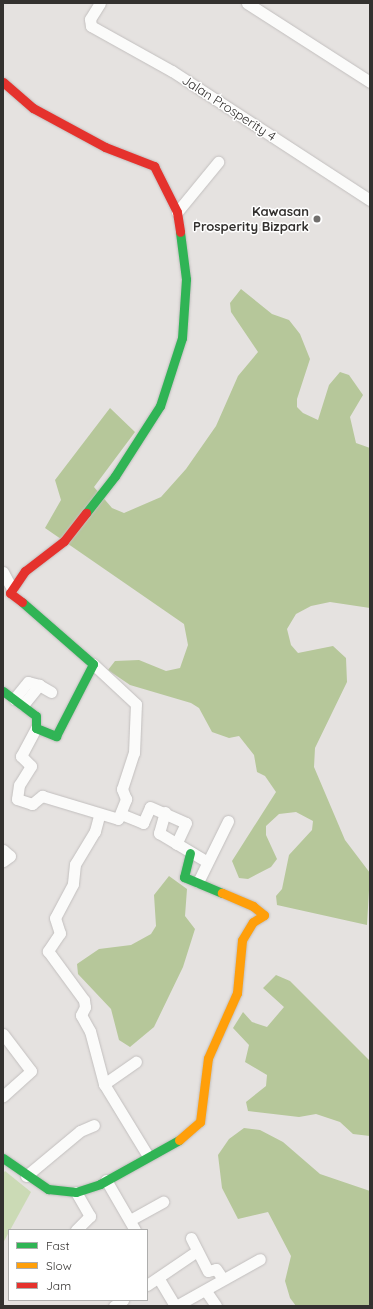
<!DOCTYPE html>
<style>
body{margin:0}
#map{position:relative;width:373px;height:1309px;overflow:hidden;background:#e5e2e0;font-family:Quicksand,sans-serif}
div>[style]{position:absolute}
.green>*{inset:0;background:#cbdab5}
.forest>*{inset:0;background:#b6c79a}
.roads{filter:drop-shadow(0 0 1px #c2bfbe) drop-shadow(0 0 1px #c2bfbe)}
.street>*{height:11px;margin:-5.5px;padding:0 5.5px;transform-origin:5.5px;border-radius:5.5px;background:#fbfbfa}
.fast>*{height:9px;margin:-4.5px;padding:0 4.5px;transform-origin:4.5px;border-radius:4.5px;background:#30b455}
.slow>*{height:9px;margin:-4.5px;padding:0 4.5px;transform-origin:4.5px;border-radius:4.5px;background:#ff9f0a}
.jam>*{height:9px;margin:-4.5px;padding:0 4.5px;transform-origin:4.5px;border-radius:4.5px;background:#e5322d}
.dots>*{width:11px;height:11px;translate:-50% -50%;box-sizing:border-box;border:2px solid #fff;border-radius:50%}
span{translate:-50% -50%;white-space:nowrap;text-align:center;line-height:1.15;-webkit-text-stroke:3px #fff;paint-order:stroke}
.street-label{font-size:13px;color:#33312f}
.poi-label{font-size:13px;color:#33312f;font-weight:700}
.right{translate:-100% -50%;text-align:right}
.frame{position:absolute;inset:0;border:4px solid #33312f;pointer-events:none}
.legend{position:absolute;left:8px;top:1229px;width:140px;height:72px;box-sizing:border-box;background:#fff;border:1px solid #adadac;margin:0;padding:5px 7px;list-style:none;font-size:12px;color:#33312f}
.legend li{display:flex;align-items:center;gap:8px;height:20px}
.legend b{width:20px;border:1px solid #adadac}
</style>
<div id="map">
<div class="green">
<i style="clip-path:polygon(5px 1171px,31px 1192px,3px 1243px,3px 1174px)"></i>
</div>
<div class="forest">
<i style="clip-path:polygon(241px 289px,272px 314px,289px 320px,300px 334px,310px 359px,297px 399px,297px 407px,303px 413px,318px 420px,329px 385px,340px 372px,349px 375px,363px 395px,350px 417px,356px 443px,370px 448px,370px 608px,330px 602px,311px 606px,296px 614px,287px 629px,291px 645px,298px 653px,333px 646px,346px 658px,347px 682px,315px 748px,314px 767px,345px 840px,370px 873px,367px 925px,277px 905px,276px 896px,282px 889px,289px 855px,312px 830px,313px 821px,296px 812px,279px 814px,266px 826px,266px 835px,277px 859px,271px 867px,248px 879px,239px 878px,232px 861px,276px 792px,265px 776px,257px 772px,254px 755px,239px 736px,229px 738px,212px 732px,199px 708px,191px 703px,130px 685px,108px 670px,115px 661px,139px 660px,166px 671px,180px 668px,188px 645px,184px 624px,45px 528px,61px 500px,55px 480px,110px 408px,135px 432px,94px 487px,112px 508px,124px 513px,161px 497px,186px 469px,216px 426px,238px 376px,258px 352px,231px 312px,230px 303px)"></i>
<i style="clip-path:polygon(169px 876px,187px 889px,185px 916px,195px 929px,183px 967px,154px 1027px,130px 1047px,119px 1040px,111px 1009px,78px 974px,77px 964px,99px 949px,131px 945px,151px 934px,156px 926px,154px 895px)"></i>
<i style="clip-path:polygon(276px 975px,290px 981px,370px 1061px,370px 1136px,353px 1134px,340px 1122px,316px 1114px,299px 1117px,248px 1111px,246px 1102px,266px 1086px,267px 1075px,245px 1062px,249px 1045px,233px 1028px,243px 1012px,252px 1022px,267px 1027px,284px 1007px,263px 988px)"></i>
<i style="clip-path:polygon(244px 1128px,260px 1130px,283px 1142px,320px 1174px,370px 1191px,370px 1306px,296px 1306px,290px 1298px,285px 1281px,291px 1256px,268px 1212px,238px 1219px,222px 1188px,218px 1155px,229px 1139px)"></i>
</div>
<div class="roads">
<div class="street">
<i style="left:100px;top:3px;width:19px;rotate:122deg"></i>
<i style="left:90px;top:19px;width:7px;rotate:82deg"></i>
<i style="left:91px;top:26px;width:93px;rotate:29.1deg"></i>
<i style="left:172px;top:71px;width:236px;rotate:33.1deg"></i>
<i style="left:247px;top:3px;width:146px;rotate:32.7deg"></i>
<i style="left:177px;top:212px;width:65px;rotate:-50.6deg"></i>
<i style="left:3px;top:572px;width:19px;rotate:62deg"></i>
<i style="left:14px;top:699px;width:22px;rotate:-51deg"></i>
<i style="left:28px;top:682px;width:11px;rotate:15deg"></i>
<i style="left:23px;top:705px;width:26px;rotate:-51deg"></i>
<i style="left:39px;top:685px;width:14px;rotate:30deg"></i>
<i style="left:36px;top:728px;width:32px;rotate:118deg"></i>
<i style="left:21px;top:756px;width:14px;rotate:45deg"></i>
<i style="left:31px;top:766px;width:22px;rotate:122deg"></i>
<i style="left:19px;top:785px;width:14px;rotate:98deg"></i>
<i style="left:17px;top:799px;width:16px;rotate:18deg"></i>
<i style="left:32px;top:804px;width:13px;rotate:-39deg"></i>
<i style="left:42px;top:796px;width:79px;rotate:16.8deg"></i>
<i style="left:118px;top:819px;width:22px;rotate:-68deg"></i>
<i style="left:126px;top:799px;width:11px;rotate:-112deg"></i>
<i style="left:122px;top:789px;width:38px;rotate:-72deg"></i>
<i style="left:134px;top:753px;width:49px;rotate:-87.7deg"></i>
<i style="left:136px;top:704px;width:59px;rotate:-137.1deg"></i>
<i style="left:165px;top:812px;width:22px;rotate:106deg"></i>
<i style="left:159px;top:833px;width:55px;rotate:30.8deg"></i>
<i style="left:121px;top:814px;width:24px;rotate:22deg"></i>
<i style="left:143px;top:823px;width:17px;rotate:-66deg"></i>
<i style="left:150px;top:807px;width:39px;rotate:24deg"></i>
<i style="left:186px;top:823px;width:23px;rotate:115deg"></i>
<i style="left:99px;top:816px;width:16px;rotate:105deg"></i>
<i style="left:95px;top:831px;width:39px;rotate:121deg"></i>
<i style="left:75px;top:864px;width:20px;rotate:96deg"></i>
<i style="left:73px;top:884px;width:38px;rotate:118deg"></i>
<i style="left:55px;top:918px;width:16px;rotate:72deg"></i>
<i style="left:60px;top:933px;width:22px;rotate:124deg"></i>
<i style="left:48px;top:951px;width:61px;rotate:53.7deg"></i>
<i style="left:84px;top:1000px;width:7px;rotate:82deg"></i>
<i style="left:85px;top:1007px;width:9px;rotate:117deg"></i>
<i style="left:81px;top:1015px;width:18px;rotate:61deg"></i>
<i style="left:90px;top:1031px;width:55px;rotate:75.2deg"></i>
<i style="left:104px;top:1084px;width:84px;rotate:58.6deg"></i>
<i style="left:3px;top:850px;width:9px;rotate:41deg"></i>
<i style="left:10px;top:856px;width:9px;rotate:144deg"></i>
<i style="left:198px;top:882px;width:68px;rotate:-63.8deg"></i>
<i style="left:3px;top:1034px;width:46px;rotate:52.9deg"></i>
<i style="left:31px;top:1071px;width:38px;rotate:138deg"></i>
<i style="left:104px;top:1084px;width:39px;rotate:-35deg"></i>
<i style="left:26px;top:1176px;width:70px;rotate:-39.8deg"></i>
<i style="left:80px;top:1131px;width:15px;rotate:-23deg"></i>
<i style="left:106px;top:1180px;width:58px;rotate:59.9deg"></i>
<i style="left:76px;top:1192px;width:28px;rotate:60deg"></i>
<i style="left:90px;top:1216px;width:20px;rotate:135deg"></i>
<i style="left:130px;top:1220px;width:38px;rotate:-29deg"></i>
<i style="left:191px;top:1238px;width:37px;rotate:63deg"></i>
<i style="left:208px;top:1271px;width:8px;rotate:-14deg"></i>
<i style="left:216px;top:1269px;width:12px;rotate:55deg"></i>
<i style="left:159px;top:1279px;width:31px;rotate:59deg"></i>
<i style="left:147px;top:1285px;width:60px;rotate:-34.2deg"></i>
<i style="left:206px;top:1291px;width:18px;rotate:56deg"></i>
<i style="left:114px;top:1306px;width:11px;rotate:-34deg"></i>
<i style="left:176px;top:1306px;width:96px;rotate:-29.2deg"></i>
</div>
<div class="fast">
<i style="left:86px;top:513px;width:47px;rotate:-51.9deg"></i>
<i style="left:115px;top:476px;width:83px;rotate:-57.3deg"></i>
<i style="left:160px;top:406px;width:71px;rotate:-72.1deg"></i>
<i style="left:182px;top:338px;width:59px;rotate:-86.1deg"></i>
<i style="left:186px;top:279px;width:47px;rotate:-97.3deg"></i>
<i style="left:3px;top:691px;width:41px;rotate:37.1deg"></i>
<i style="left:36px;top:716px;width:12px;rotate:90deg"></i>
<i style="left:36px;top:728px;width:22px;rotate:22deg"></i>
<i style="left:56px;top:736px;width:81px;rotate:-62.8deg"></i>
<i style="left:93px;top:664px;width:94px;rotate:-138.9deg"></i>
<i style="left:190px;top:853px;width:25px;rotate:104deg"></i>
<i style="left:184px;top:877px;width:41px;rotate:22.8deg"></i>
<i style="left:3px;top:1158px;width:55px;rotate:34.6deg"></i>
<i style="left:48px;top:1189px;width:28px;rotate:6deg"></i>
<i style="left:76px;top:1192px;width:25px;rotate:-18deg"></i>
<i style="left:100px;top:1184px;width:90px;rotate:-29.1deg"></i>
</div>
<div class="slow">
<i style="left:179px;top:1140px;width:28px;rotate:-41deg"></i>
<i style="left:200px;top:1122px;width:64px;rotate:-82.9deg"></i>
<i style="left:208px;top:1058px;width:71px;rotate:-66deg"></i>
<i style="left:237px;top:993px;width:53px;rotate:-84.6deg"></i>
<i style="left:242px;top:940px;width:21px;rotate:-59deg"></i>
<i style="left:253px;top:922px;width:13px;rotate:-32deg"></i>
<i style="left:264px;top:915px;width:14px;rotate:-141deg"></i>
<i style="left:253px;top:906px;width:34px;rotate:-157deg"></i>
</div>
<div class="jam">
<i style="left:3px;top:82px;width:40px;rotate:41deg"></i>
<i style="left:33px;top:108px;width:82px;rotate:28.4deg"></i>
<i style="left:105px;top:147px;width:53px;rotate:21.2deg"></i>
<i style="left:154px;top:166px;width:51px;rotate:63.4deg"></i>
<i style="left:177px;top:212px;width:20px;rotate:81deg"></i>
<i style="left:22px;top:602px;width:15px;rotate:-143deg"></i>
<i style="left:10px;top:593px;width:27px;rotate:-56deg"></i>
<i style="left:25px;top:571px;width:49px;rotate:-37.6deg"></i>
<i style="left:64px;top:541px;width:36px;rotate:-52deg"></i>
</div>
</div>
<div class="dots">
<i style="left:317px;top:219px;background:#716f6d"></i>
</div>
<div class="street-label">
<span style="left:229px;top:108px;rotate:33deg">Jalan Prosperity 4</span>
</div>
<div class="poi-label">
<span class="right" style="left:309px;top:219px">Kawasan<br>Prosperity Bizpark</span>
</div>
<div class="frame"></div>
<ul class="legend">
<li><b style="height:5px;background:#30b455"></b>Fast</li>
<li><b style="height:5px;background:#ff9f0a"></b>Slow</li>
<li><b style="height:5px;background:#e5322d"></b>Jam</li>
</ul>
</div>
